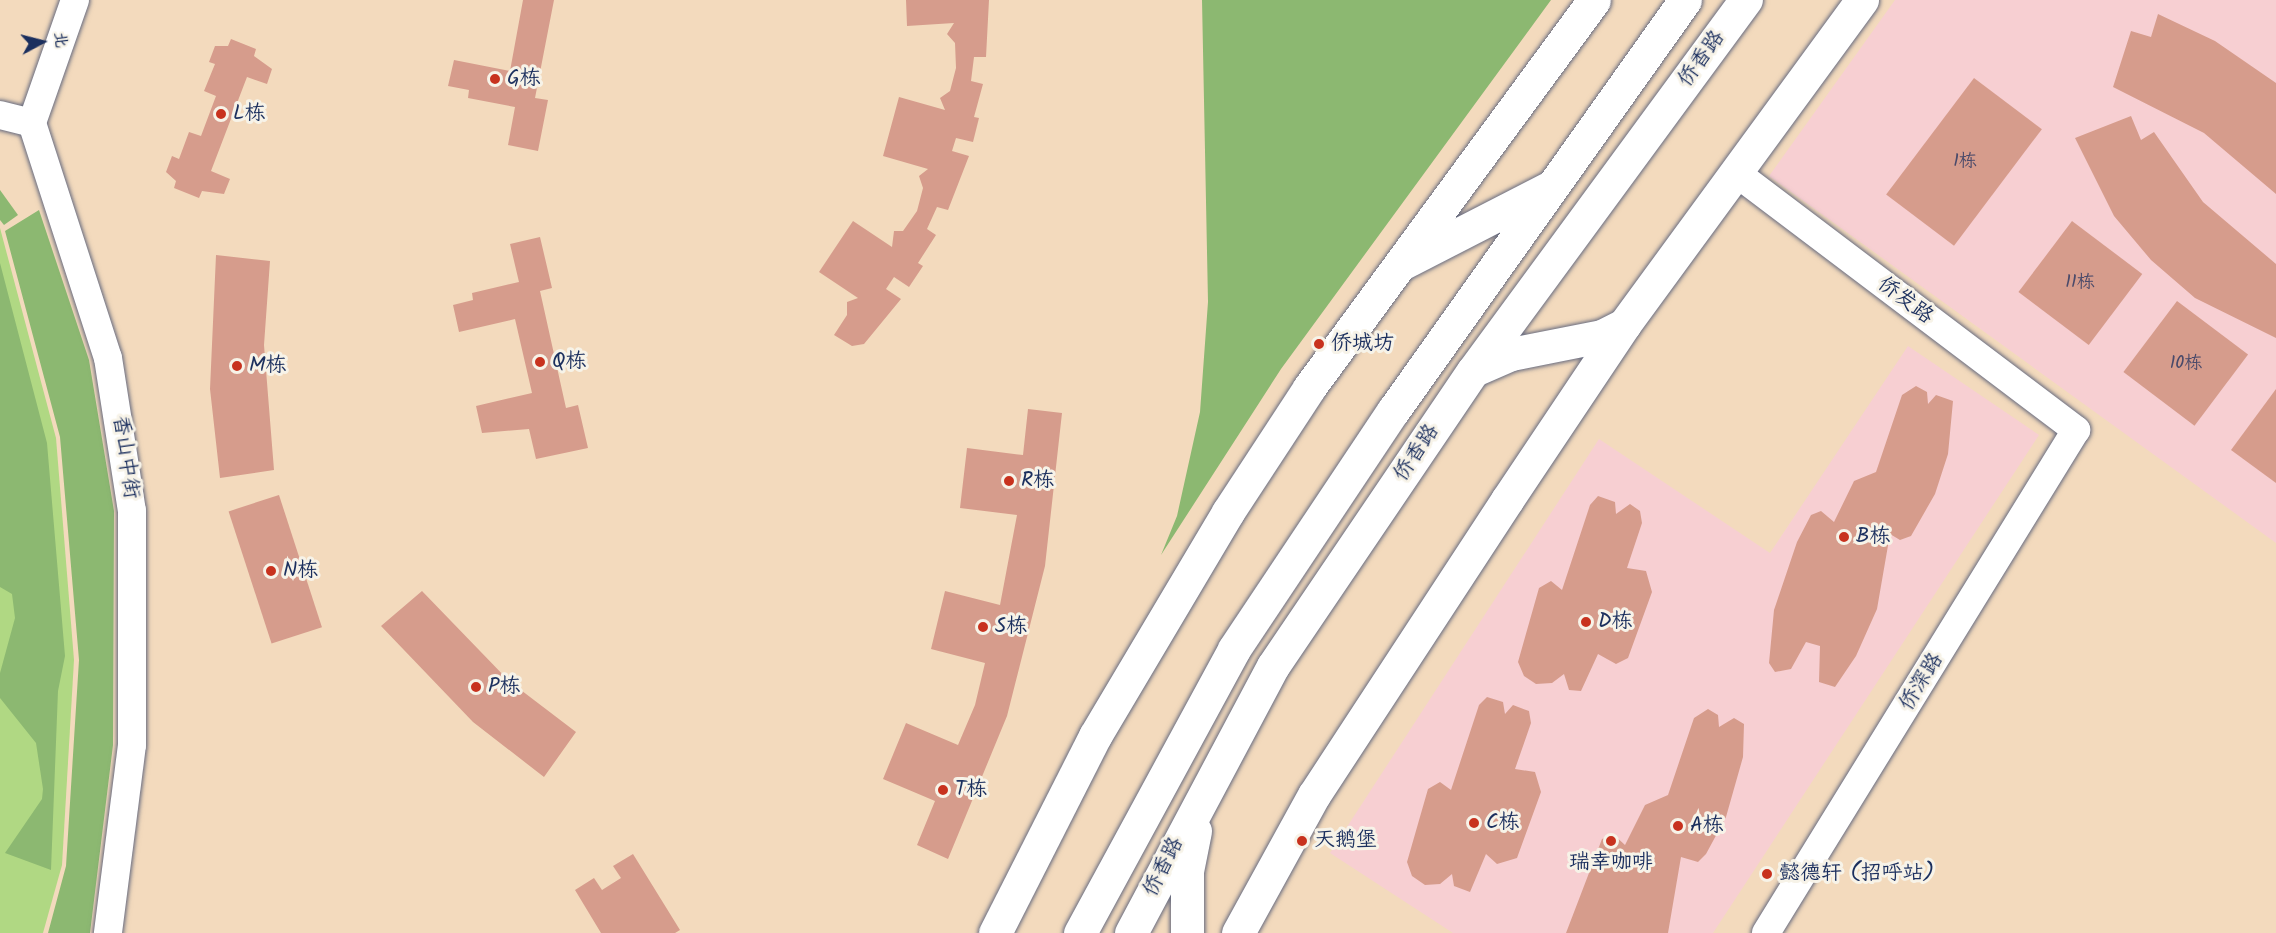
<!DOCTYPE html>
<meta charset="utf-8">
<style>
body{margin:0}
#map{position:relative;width:2276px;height:933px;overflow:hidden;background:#f3dabd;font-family:Kalam,"LXGW WenKai TC",sans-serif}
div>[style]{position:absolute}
.built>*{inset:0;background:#f7cfd2}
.green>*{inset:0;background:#b0d883}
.forest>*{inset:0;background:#8cb871}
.building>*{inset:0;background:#d69c8c;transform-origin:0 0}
.roads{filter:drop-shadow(0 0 2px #676b7f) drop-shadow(0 0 2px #676b7f)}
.minor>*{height:28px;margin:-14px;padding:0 14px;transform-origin:14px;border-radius:14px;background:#fff}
.major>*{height:33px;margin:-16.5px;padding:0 16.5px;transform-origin:16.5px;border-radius:16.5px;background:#fff}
.dots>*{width:16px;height:16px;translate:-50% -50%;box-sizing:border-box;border:3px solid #f7f3e8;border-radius:50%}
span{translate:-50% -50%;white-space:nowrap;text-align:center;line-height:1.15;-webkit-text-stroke:6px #f7f3e8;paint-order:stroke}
.number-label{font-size:18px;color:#4a4a6a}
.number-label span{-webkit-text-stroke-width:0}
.street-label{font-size:21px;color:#1b2f5e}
.poi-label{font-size:21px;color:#1b2f5e}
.left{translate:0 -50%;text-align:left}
.north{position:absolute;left:12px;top:12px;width:60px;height:60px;-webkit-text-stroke:4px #f7f3e8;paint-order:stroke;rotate:83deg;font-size:16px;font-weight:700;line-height:24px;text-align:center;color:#1b2f5e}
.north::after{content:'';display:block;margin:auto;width:21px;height:27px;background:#1b2f5e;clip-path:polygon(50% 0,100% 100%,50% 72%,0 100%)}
</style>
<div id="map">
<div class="built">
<i style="clip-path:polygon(1895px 0,2276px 0,2276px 543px,1769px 176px)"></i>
<i style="clip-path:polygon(1908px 346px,2039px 435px,1713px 933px,1453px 933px,1330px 853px,1599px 439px,1770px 553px)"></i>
</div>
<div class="green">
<i style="clip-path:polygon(0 228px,56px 438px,74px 660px,62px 865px,43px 933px,0 933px)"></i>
</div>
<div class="forest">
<i style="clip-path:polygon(1202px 0,1551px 0,1281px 369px,1161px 555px,1177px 516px,1200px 412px,1208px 302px)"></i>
<i style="clip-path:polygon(0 190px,18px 215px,4px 225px,0 220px)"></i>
<i style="clip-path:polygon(39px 210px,89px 360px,114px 511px,113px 745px,90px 933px,48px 933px,66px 866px,79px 660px,60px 437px,5px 231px)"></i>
<i style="clip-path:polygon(0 263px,47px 443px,65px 656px,58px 691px,51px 870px,5px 853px,42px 799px,43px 789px,36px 743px,0 698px,0 673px,15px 618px,12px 594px,0 587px)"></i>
</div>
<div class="building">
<i style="clip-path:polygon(523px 0,554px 0,535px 98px,548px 100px,538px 151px,508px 145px,515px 107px,468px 98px,469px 90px,448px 86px,454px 60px,510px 71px)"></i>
<i style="clip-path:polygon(906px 0,989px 0,986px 57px,974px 57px,971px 81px,983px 84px,974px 117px,979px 118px,973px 142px,956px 138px,952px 151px,969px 156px,948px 210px,937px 207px,927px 229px,936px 235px,918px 263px,923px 266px,909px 287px,894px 277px,886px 289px,901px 299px,864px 344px,852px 346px,834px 335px,847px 315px,847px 302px,858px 298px,819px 272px,853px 221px,892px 247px,894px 231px,903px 231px,917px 211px,923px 188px,919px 176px,928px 169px,883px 156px,899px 97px,945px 110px,940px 98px,950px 91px,956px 68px,955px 43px,947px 34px,954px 23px,907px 26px)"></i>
<i style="clip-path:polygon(2158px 14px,2215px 41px,2276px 83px,2276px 194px,2204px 133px,2113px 87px,2131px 31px,2151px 37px)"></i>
<i style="clip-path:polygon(231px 39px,256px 49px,254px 56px,272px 69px,267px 84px,247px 77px,211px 171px,230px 179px,224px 194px,202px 191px,199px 198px,174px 188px,176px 181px,166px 172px,172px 156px,179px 159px,189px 132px,201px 136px,216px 96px,204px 91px,215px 64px,209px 62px,215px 46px,228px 46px)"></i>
<i style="left:1974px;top:78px;width:85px;height:146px;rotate:37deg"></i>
<i style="clip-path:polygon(2131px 116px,2141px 140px,2154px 132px,2203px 202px,2276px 264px,2276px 338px,2195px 298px,2151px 260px,2114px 216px,2075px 138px)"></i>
<i style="left:2072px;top:221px;width:88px;height:89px;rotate:37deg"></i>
<i style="clip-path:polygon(540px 237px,552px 288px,540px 291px,566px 408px,578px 405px,588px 448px,536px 459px,529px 429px,482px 433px,476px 406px,532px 393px,515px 319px,459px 332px,453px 305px,473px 300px,472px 293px,519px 282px,510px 244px)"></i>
<i style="clip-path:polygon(216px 255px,270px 261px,264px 345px,274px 470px,220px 478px,210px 389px)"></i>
<i style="left:2177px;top:301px;width:89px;height:89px;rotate:37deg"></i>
<i style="clip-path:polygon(1916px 386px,1927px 392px,1928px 404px,1936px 395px,1953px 401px,1948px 454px,1935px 494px,1911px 536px,1900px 540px,1890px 534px,1877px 609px,1856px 656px,1835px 687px,1819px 682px,1820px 646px,1806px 642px,1791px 669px,1775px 672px,1769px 663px,1774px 610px,1797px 542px,1811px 515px,1821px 511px,1834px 522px,1854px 481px,1876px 472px,1902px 395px)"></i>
<i style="clip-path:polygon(2276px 389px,2276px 483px,2231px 450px)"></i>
<i style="clip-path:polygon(1028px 409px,1062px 413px,1045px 566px,1007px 716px,948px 859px,917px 845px,935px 801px,883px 779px,906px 723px,958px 745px,975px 705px,985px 663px,931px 649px,945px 591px,1000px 605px,1017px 515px,960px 508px,967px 448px,1023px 455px)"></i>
<i style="left:279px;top:495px;width:139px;height:53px;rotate:72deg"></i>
<i style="clip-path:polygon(1598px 496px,1615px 502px,1616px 514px,1630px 504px,1640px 511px,1642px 523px,1627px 568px,1646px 571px,1652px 592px,1628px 658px,1616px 664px,1598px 654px,1581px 691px,1569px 690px,1564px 674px,1552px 683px,1536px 684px,1524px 676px,1518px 662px,1539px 588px,1551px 581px,1562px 590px,1590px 505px)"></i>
<i style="clip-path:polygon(422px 591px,509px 681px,576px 732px,544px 777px,473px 722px,381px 626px)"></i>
<i style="clip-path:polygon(1487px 697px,1503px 702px,1505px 714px,1513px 705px,1529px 711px,1531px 723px,1515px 769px,1535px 772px,1541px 792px,1517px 858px,1497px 864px,1486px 854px,1470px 892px,1454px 886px,1452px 874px,1440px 884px,1425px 885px,1412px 876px,1407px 862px,1428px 789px,1440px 782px,1451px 790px,1479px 705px)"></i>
<i style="clip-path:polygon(1708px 709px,1718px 715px,1719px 727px,1734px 718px,1744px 724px,1743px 757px,1726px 817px,1706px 854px,1698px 862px,1681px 857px,1668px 933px,1566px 933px,1602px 839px,1613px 834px,1625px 845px,1645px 805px,1668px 795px,1694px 718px)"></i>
<i style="clip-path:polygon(633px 854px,680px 930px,675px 933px,601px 933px,575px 890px,594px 878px,602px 890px,621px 878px,613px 866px)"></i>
</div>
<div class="roads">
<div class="minor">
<i style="left:75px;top:0;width:130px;rotate:109.3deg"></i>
<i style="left:32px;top:123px;width:247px;rotate:72.1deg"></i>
<i style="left:108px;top:358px;width:155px;rotate:81.1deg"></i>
<i style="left:132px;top:511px;width:234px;rotate:90deg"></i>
<i style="left:132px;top:745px;width:190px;rotate:97.3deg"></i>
<i style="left:0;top:115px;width:33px;rotate:14deg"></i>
<i style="left:1735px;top:172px;width:428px;rotate:37.1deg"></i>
<i style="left:2076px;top:430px;width:591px;rotate:121.65deg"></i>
</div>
<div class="major">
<i style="left:1403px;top:263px;width:164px;rotate:-27.2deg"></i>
<i style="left:1474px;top:370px;width:40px;rotate:-23.4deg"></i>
<i style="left:1511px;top:354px;width:93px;rotate:-11.2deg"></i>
<i style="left:1602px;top:336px;width:25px;rotate:-27deg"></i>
<i style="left:995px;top:933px;width:221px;rotate:-63.1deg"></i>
<i style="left:1095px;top:736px;width:261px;rotate:-59.3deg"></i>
<i style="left:1228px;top:512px;width:148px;rotate:-56.8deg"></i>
<i style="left:1309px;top:388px;width:481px;rotate:-53.7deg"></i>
<i style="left:1080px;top:933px;width:323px;rotate:-61.5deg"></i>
<i style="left:1234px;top:649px;width:286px;rotate:-56.3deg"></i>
<i style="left:1393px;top:411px;width:504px;rotate:-54.61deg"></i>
<i style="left:1131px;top:933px;width:302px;rotate:-62deg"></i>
<i style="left:1273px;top:666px;width:356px;rotate:-55.9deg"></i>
<i style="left:1473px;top:371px;width:461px;rotate:-53.7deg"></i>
<i style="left:1187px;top:933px;width:62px;rotate:-90deg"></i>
<i style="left:1187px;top:871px;width:41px;rotate:-78.7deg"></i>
<i style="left:1238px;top:933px;width:158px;rotate:-61.2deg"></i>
<i style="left:1314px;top:795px;width:353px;rotate:-56.8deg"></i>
<i style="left:1507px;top:500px;width:211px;rotate:-56.2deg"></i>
<i style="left:1624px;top:325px;width:403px;rotate:-53.8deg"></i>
</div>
</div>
<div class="dots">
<i style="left:495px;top:79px;background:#c8321e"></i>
<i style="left:221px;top:114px;background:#c8321e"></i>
<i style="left:1319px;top:344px;background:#c8321e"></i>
<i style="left:540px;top:362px;background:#c8321e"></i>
<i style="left:237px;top:366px;background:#c8321e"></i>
<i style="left:1009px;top:481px;background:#c8321e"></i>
<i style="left:1844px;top:537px;background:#c8321e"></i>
<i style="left:271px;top:571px;background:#c8321e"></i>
<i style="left:1586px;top:622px;background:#c8321e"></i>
<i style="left:983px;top:627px;background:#c8321e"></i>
<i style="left:476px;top:687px;background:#c8321e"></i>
<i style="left:943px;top:790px;background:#c8321e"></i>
<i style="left:1474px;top:823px;background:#c8321e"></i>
<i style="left:1678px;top:826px;background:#c8321e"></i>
<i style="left:1302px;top:841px;background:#c8321e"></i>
<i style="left:1611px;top:841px;background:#c8321e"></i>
<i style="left:1767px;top:874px;background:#c8321e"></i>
</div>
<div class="number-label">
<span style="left:1965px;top:162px">1栋</span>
<span style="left:2080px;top:283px">11栋</span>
<span style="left:2186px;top:364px">10栋</span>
</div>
<div class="street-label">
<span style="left:1702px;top:59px;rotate:-54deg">侨香路</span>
<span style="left:1905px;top:301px;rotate:37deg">侨发路</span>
<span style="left:1417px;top:453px;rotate:-56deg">侨香路</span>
<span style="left:125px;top:457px;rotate:82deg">香山中街</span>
<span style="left:1922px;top:682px;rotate:-58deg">侨深路</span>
<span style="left:1164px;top:867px;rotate:-63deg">侨香路</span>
</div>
<div class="poi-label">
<span class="left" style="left:507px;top:79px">G栋</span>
<span class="left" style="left:233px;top:114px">L栋</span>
<span class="left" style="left:1331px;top:344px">侨城坊</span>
<span class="left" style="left:552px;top:362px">Q栋</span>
<span class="left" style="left:249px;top:366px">M栋</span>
<span class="left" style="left:1021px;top:481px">R栋</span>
<span class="left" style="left:1856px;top:537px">B栋</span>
<span class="left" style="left:283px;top:571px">N栋</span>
<span class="left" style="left:1598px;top:622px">D栋</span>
<span class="left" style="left:995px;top:627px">S栋</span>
<span class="left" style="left:488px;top:687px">P栋</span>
<span class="left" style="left:955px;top:790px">T栋</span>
<span class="left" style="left:1486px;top:823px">C栋</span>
<span class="left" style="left:1690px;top:826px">A栋</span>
<span class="left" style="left:1314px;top:841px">天鹅堡</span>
<span style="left:1611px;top:863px">瑞幸咖啡</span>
<span class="left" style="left:1779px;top:874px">懿德轩 (招呼站)</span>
</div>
<div class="north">北</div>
</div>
